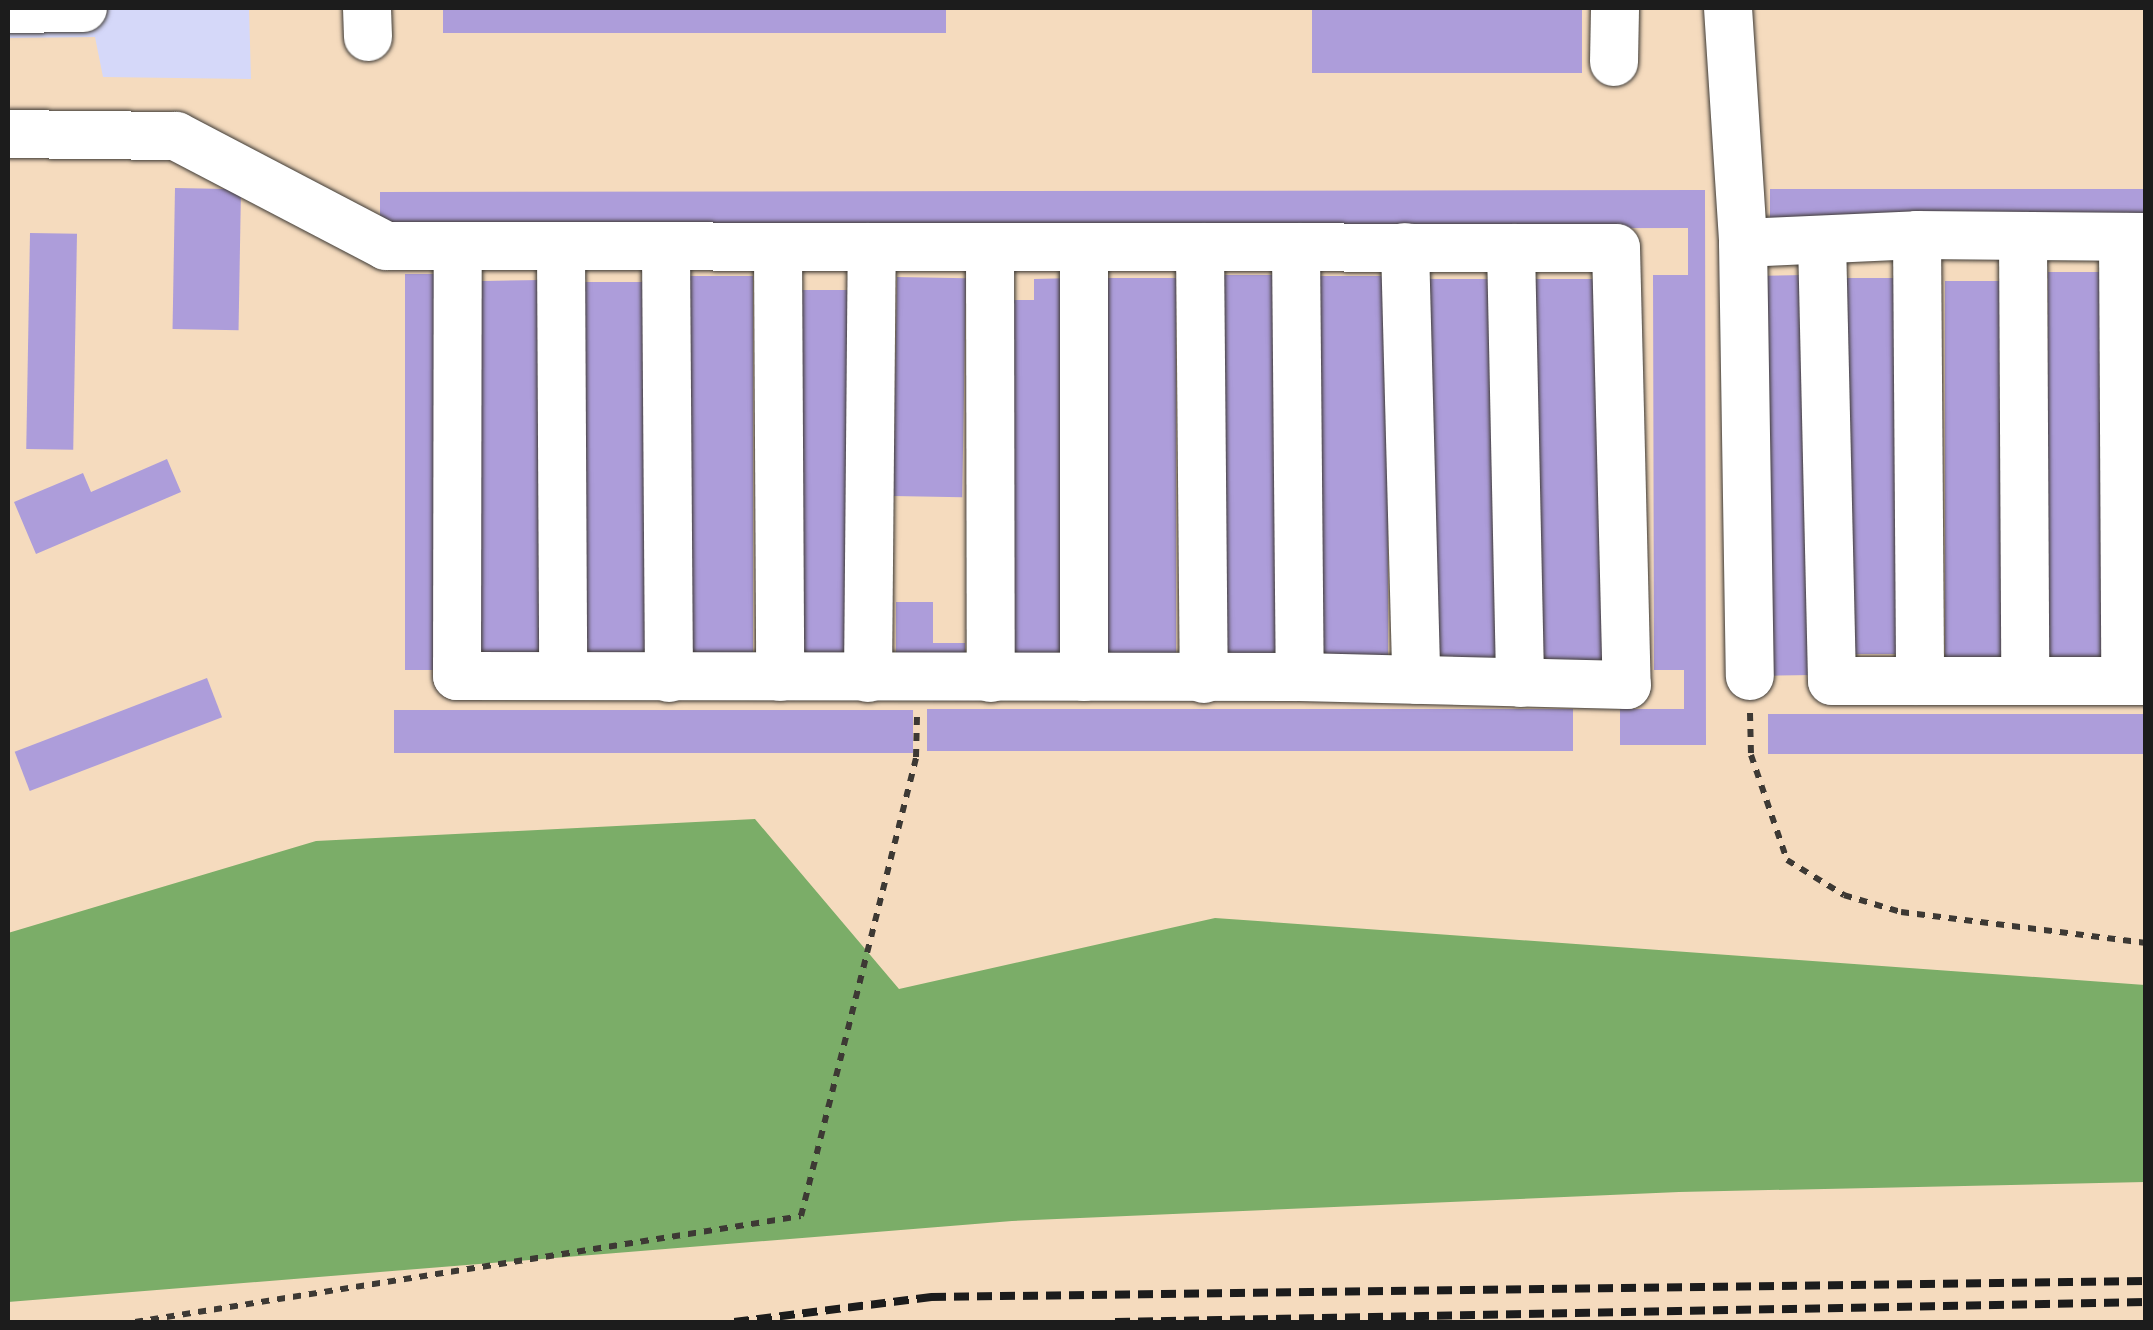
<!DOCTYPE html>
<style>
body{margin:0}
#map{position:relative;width:2153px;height:1330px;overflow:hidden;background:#f5dbbe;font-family:"EB Garamond",serif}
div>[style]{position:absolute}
.built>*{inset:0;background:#d5d8f9}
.forest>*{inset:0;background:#7bad68}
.building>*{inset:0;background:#ad9dda;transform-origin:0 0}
.path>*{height:6px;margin-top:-3px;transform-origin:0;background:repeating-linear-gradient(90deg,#3d3934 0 8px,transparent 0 16px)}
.roads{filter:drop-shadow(0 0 2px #3d3934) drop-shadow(0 0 2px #3d3934)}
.minor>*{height:48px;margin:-24px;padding:0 24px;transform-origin:24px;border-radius:24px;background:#fff}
.rail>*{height:8px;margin-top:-4px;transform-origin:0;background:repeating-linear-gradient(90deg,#1c1c1c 0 15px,transparent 0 23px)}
span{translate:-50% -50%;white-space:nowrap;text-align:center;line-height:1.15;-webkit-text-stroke:9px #fcf5e5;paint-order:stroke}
.frame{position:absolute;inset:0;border:10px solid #1c1c1c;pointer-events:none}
</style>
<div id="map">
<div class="built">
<i style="clip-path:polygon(8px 8px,249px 8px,251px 79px,103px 77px,95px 37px,8px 38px)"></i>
</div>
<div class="forest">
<i style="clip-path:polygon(755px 819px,899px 989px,1215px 918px,2145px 985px,2145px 1182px,1679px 1192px,1012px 1221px,8px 1302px,8px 933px,316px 841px)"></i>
</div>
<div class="building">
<i style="left:443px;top:8px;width:503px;height:25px"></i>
<i style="left:1312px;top:8px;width:270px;height:65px"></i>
<i style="left:175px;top:188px;width:66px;height:141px;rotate:1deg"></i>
<i style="left:1770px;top:189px;width:376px;height:38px"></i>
<i style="clip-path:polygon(1705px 190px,1706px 745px,1620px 745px,1620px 709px,1684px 709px,1684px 670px,1654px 670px,1653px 275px,1688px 275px,1688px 228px,380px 230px,380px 192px)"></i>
<i style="left:30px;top:233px;width:47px;height:216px;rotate:1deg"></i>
<i style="left:2048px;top:272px;width:68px;height:391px"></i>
<i style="left:405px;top:274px;width:36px;height:396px"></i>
<i style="left:1285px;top:275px;width:393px;height:70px;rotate:90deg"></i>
<i style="left:1806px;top:275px;width:400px;height:41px;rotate:89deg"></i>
<i style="left:682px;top:276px;width:71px;height:384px"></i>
<i style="left:1320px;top:276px;width:68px;height:390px"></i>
<i style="left:897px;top:277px;width:69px;height:219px;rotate:1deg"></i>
<i style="clip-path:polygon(1075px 278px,1075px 667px,1002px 667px,1001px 300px,1034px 300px,1034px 279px)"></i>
<i style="left:1176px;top:278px;width:390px;height:68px;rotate:90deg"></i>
<i style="left:1843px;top:278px;width:69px;height:376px"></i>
<i style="left:1426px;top:279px;width:73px;height:381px"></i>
<i style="left:1532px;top:279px;width:74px;height:384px"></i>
<i style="left:542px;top:280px;width:391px;height:72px;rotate:89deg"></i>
<i style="left:1945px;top:281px;width:68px;height:378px"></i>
<i style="left:578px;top:282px;width:73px;height:383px"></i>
<i style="left:786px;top:290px;width:73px;height:368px"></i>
<i style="clip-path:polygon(167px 459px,181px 492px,36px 554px,14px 502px,83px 473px,91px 492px)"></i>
<i style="clip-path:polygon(896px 602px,933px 602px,933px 643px,965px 643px,965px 669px,896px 669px)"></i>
<i style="left:207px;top:678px;width:42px;height:206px;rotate:69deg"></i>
<i style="left:1573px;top:709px;width:42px;height:646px;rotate:90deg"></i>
<i style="left:913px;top:710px;width:43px;height:519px;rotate:90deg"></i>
<i style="left:1768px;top:714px;width:378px;height:40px"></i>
</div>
<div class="path">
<i style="left:1750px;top:713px;width:42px;rotate:88.6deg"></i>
<i style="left:1751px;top:755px;width:111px;rotate:71.1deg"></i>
<i style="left:1787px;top:860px;width:67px;rotate:31.6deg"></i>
<i style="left:1844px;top:895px;width:59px;rotate:16.6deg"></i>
<i style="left:1901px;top:912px;width:247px;rotate:7.2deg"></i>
<i style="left:135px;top:1322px;width:674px;rotate:-9.04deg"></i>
<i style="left:801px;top:1216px;width:473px;rotate:-75.9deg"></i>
<i style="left:916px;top:757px;width:41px;rotate:-88.6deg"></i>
</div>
<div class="roads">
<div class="minor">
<i style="left:367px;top:8px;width:29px;rotate:88deg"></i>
<i style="left:1728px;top:8px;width:235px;rotate:86.3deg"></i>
<i style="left:1743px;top:243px;width:433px;rotate:89.1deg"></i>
<i style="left:8px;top:9px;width:75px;rotate:-0.8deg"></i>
<i style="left:1614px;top:62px;width:54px;rotate:-88.9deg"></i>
<i style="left:8px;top:134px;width:168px;rotate:0.7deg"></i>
<i style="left:176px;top:136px;width:237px;rotate:27.6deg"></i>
<i style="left:386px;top:246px;width:1230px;rotate:0.09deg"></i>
<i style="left:1616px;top:248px;width:437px;rotate:88.6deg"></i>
<i style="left:1627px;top:685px;width:327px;rotate:-178.6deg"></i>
<i style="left:1300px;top:677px;width:843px;rotate:-179.93deg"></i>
<i style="left:457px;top:676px;width:428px;rotate:-89.9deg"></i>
<i style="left:1917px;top:235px;width:446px;rotate:89.6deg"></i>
<i style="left:2023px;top:236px;width:445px;rotate:89.7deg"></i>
<i style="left:2123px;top:237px;width:444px;rotate:89.7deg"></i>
<i style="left:1822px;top:240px;width:441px;rotate:88.7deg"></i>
<i style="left:1832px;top:681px;width:314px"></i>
<i style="left:1743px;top:243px;width:174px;rotate:-2.6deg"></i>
<i style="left:1917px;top:235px;width:229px;rotate:0.5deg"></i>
<i style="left:1200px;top:247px;width:432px;rotate:89.5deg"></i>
<i style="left:1296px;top:247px;width:430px;rotate:89.5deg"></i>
<i style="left:1405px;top:247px;width:433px;rotate:88.5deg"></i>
<i style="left:990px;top:248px;width:430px;rotate:89.9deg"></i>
<i style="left:1511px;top:248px;width:435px;rotate:88.8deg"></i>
<i style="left:561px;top:249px;width:427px;rotate:89.7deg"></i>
<i style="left:666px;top:249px;width:429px;rotate:89.6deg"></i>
<i style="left:778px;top:250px;width:427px;rotate:89.7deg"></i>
<i style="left:1084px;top:677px;width:430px;rotate:-90deg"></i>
<i style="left:868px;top:678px;width:431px;rotate:-89.5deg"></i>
</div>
</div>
<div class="rail">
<i style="left:734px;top:1322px;width:199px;rotate:-7.2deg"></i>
<i style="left:931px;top:1297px;width:1215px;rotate:-0.75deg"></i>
<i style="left:1115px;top:1322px;width:1031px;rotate:-1.11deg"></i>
</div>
<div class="frame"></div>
</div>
